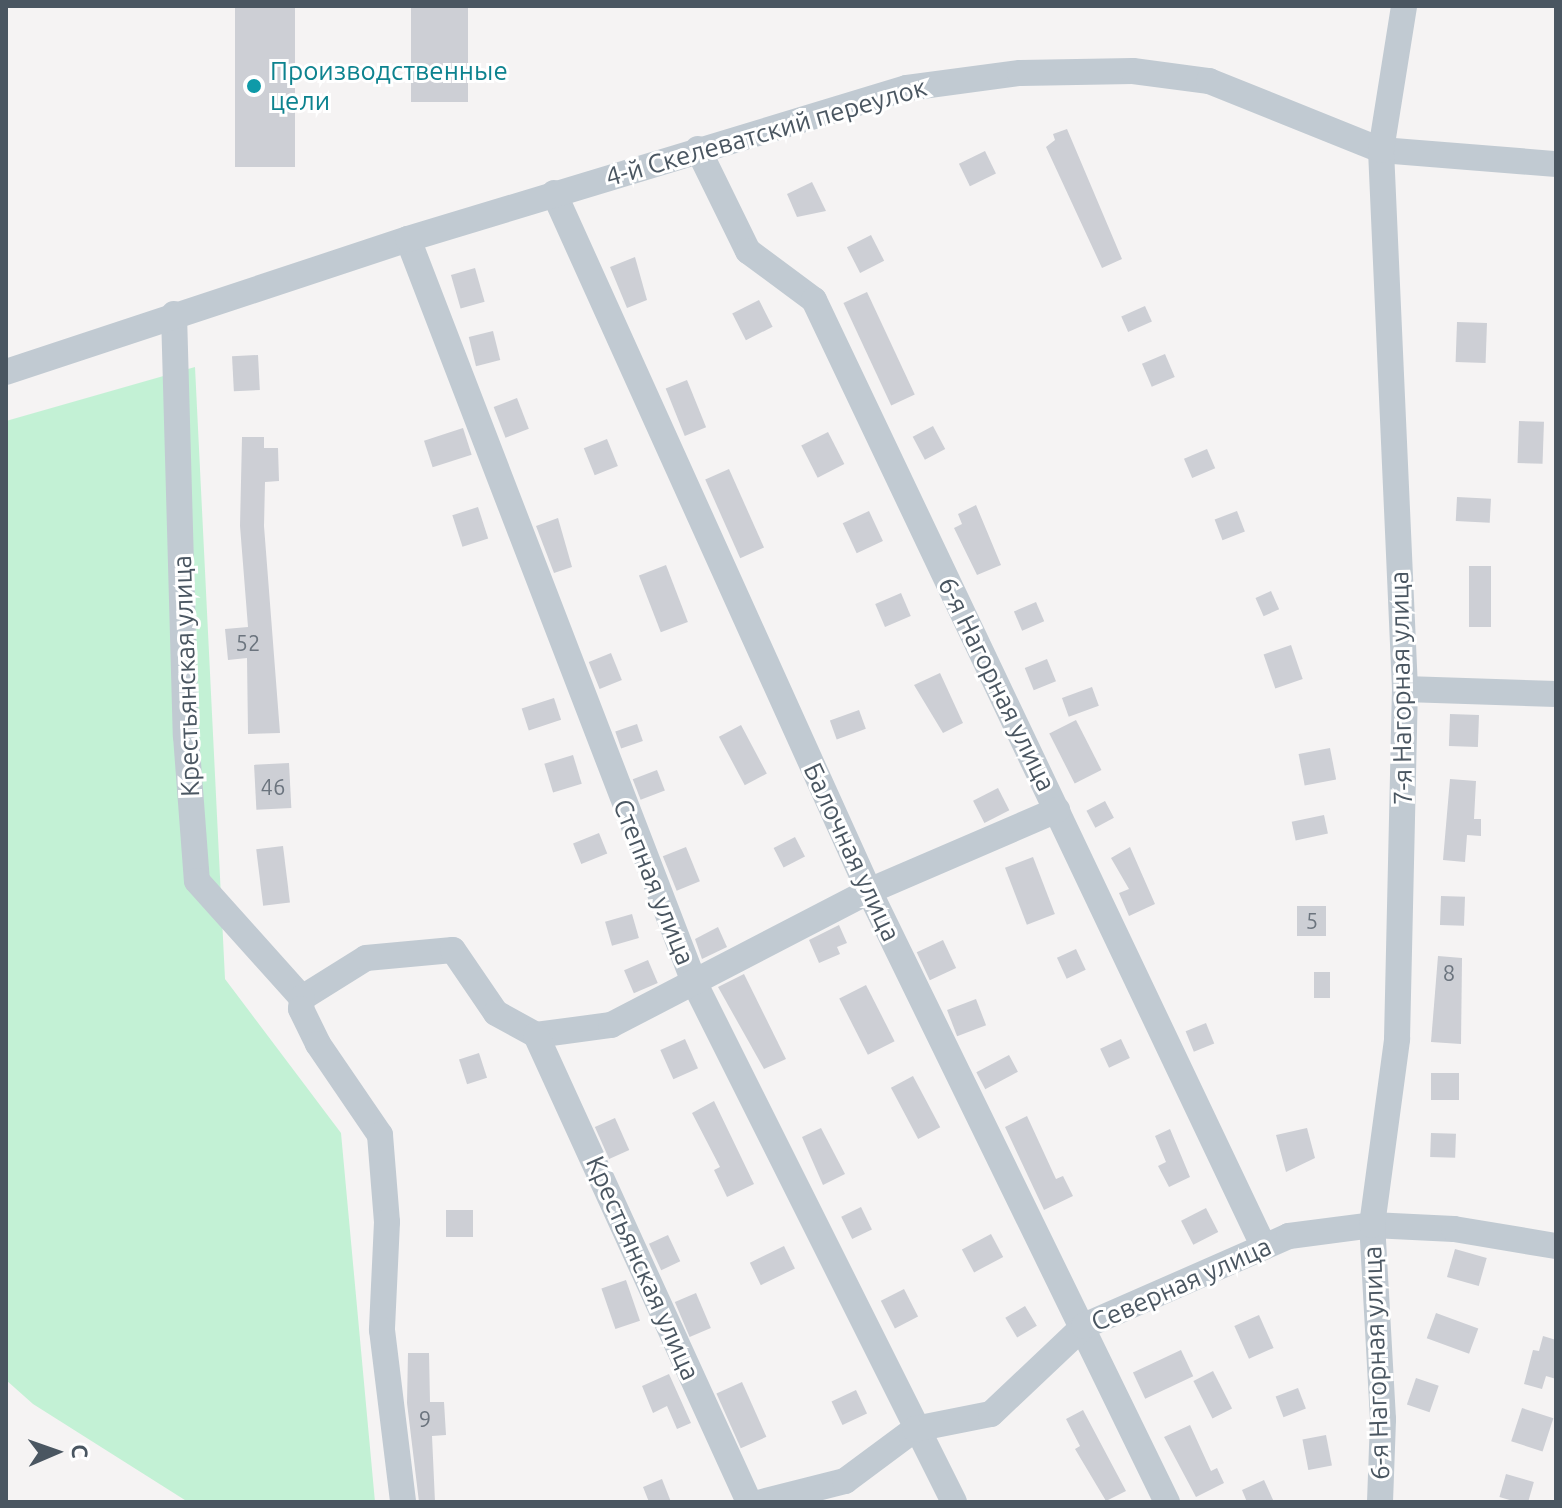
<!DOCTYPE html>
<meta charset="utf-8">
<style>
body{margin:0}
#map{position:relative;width:1562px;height:1508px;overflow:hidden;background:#f5f3f3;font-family:Ubuntu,sans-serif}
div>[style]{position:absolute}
.green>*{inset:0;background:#c3f1d5}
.building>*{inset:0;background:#cdcfd5;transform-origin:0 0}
.minor>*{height:26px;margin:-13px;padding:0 13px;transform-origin:13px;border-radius:13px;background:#c1cad2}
.dots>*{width:22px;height:22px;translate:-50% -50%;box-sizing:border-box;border:4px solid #fff;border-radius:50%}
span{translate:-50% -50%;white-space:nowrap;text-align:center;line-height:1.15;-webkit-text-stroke:6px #fff;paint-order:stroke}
.number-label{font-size:22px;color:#6b747e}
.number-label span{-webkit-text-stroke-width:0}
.culture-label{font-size:26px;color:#0d838f}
.left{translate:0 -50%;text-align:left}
.street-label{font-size:26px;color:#4a5661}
.frame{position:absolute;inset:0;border:8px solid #4a5661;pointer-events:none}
.north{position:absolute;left:16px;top:1412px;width:80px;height:80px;-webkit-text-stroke:6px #fff;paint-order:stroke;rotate:88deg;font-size:22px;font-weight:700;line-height:32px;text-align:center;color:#4a5661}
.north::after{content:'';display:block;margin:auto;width:28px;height:36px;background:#4a5661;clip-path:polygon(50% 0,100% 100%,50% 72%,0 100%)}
</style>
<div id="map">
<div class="green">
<i style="clip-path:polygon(195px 367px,225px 979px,341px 1133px,375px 1502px,188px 1502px,33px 1404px,6px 1380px,6px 421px)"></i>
</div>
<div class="building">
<i style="left:235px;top:6px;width:60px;height:161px"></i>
<i style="left:411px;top:6px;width:57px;height:96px"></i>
<i style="clip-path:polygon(1067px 129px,1122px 259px,1102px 268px,1046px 147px,1055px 140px,1053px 134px)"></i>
<i style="left:985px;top:151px;width:25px;height:29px;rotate:64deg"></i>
<i style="clip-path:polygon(812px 182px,826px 211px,797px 217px,787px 194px)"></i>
<i style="left:871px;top:235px;width:29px;height:27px;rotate:63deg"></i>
<i style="clip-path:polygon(635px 257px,647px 300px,627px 308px,610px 267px)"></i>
<i style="left:475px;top:268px;width:35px;height:25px;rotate:74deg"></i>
<i style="left:867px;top:292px;width:113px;height:26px;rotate:65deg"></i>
<i style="left:759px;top:300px;width:30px;height:30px;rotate:63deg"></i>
<i style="left:1145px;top:306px;width:17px;height:26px;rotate:66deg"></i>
<i style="left:1457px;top:322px;width:30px;height:40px;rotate:2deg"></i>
<i style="left:493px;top:331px;width:30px;height:25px;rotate:76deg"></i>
<i style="left:1165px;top:354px;width:25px;height:25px;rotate:67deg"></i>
<i style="left:258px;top:355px;width:35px;height:26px;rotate:87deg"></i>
<i style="left:687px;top:380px;width:51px;height:23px;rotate:68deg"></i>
<i style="left:517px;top:398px;width:33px;height:25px;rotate:69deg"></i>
<i style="left:1519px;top:421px;width:25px;height:42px;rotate:2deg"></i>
<i style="left:933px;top:426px;width:26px;height:23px;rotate:62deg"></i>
<i style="left:463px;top:428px;width:28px;height:41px;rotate:72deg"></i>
<i style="left:828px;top:432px;width:36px;height:30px;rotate:63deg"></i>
<i style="clip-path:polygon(242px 437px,264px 437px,264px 448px,278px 448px,279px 481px,265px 482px,264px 526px,280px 733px,248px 734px,247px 658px,228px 660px,225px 629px,248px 627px,240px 526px)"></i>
<i style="left:607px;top:439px;width:29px;height:25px;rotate:68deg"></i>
<i style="left:1207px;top:449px;width:21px;height:25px;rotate:67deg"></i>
<i style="left:729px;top:469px;width:86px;height:26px;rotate:66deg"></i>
<i style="left:1457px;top:497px;width:34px;height:24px;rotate:3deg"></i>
<i style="clip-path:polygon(976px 505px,1001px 565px,977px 575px,954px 528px,962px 524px,958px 514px)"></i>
<i style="left:478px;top:507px;width:33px;height:27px;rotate:72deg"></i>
<i style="left:869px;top:511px;width:33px;height:29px;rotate:65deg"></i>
<i style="left:1237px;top:511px;width:22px;height:24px;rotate:69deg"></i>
<i style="clip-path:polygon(558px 518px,572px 567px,554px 573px,536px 526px)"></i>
<i style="left:666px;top:565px;width:61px;height:29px;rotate:69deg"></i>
<i style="left:1469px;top:566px;width:22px;height:61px"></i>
<i style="left:1271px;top:591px;width:20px;height:17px;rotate:66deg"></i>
<i style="left:901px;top:593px;width:25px;height:28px;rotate:67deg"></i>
<i style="left:1036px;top:602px;width:21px;height:24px;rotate:67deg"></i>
<i style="left:1291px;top:645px;width:36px;height:29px;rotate:71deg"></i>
<i style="left:611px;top:653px;width:29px;height:24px;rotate:68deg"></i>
<i style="left:1047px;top:659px;width:24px;height:24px;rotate:68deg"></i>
<i style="clip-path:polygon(940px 673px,963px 723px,943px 733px,914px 685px)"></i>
<i style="left:1092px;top:687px;width:20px;height:32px;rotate:70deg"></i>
<i style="left:554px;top:698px;width:23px;height:34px;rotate:72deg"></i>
<i style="left:859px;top:710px;width:20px;height:31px;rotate:70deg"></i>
<i style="left:1450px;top:714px;width:29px;height:32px;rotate:2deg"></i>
<i style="left:1076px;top:720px;width:56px;height:30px;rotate:63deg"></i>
<i style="left:637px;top:724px;width:18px;height:23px;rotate:71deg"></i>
<i style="left:741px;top:725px;width:55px;height:25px;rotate:62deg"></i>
<i style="left:1330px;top:748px;width:32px;height:32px;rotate:79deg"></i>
<i style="left:573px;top:755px;width:30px;height:30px;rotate:73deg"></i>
<i style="left:289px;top:763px;width:45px;height:35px;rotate:87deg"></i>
<i style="left:657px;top:770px;width:22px;height:26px;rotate:69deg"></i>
<i style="clip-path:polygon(1450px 779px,1476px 781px,1474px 819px,1481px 819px,1481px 836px,1467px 835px,1465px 862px,1443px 860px)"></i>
<i style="left:998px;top:788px;width:25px;height:28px;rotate:63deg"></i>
<i style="left:1105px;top:801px;width:19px;height:21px;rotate:62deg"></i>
<i style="left:1324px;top:815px;width:19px;height:33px;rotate:78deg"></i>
<i style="left:599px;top:833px;width:22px;height:28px;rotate:68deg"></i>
<i style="left:795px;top:837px;width:22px;height:24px;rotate:63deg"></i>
<i style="left:283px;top:846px;width:57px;height:27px;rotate:83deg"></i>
<i style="left:686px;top:847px;width:37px;height:25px;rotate:68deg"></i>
<i style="clip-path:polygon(1130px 847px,1155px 904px,1129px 916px,1119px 893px,1129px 889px,1111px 858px)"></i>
<i style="left:1033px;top:857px;width:61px;height:30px;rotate:69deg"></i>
<i style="left:1441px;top:896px;width:24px;height:29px;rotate:2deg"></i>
<i style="left:1297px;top:906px;width:29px;height:30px"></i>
<i style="left:632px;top:914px;width:25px;height:28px;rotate:74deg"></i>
<i style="clip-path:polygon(839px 925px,847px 943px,837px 947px,840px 954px,819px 963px,809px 940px)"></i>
<i style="clip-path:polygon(718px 927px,727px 947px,702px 959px,695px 939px)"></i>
<i style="left:943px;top:940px;width:31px;height:29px;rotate:65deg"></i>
<i style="left:1076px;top:949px;width:23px;height:21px;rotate:65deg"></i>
<i style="clip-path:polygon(1438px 956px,1462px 958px,1461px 1044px,1431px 1042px)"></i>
<i style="left:648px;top:960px;width:25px;height:26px;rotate:67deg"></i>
<i style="left:1314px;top:972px;width:16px;height:26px"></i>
<i style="clip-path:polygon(744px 974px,786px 1059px,764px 1069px,718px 987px)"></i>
<i style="left:866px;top:985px;width:63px;height:30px;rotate:63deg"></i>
<i style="left:976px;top:999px;width:28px;height:31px;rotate:69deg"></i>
<i style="left:1206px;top:1023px;width:22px;height:22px;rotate:68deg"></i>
<i style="left:685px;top:1039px;width:32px;height:27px;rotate:66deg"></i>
<i style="left:1121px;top:1039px;width:21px;height:23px;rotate:65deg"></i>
<i style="left:479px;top:1053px;width:26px;height:21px;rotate:72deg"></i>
<i style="left:1009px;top:1055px;width:19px;height:37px;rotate:62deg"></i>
<i style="left:1431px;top:1073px;width:28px;height:27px"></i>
<i style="left:913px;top:1076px;width:58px;height:25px;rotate:62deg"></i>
<i style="clip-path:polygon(714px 1101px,754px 1184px,727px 1197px,714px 1170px,720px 1167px,692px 1113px)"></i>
<i style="clip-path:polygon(1027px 1116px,1056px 1179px,1063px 1176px,1073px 1196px,1044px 1210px,1005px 1127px)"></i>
<i style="left:615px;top:1118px;width:35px;height:22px;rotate:66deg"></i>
<i style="clip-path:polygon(821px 1128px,845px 1174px,823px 1185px,802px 1137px)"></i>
<i style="clip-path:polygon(1307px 1128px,1315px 1158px,1286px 1172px,1276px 1135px)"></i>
<i style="clip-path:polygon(1170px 1129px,1190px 1177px,1169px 1187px,1158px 1166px,1166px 1162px,1155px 1136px)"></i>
<i style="left:1431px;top:1133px;width:25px;height:24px;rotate:2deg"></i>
<i style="left:861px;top:1207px;width:25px;height:22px;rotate:64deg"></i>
<i style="left:1206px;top:1208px;width:27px;height:28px;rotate:63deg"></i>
<i style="left:473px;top:1210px;width:27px;height:27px;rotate:90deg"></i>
<i style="left:991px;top:1234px;width:26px;height:33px;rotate:62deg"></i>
<i style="left:668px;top:1235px;width:29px;height:21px;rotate:65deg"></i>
<i style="left:784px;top:1246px;width:25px;height:38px;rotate:64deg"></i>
<i style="left:1455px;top:1249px;width:33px;height:29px;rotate:16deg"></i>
<i style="left:626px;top:1280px;width:43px;height:26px;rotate:71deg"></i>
<i style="left:904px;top:1289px;width:31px;height:26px;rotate:63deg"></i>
<i style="left:696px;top:1293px;width:38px;height:23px;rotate:67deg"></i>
<i style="left:1025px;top:1306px;width:23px;height:23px;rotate:59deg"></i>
<i style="left:1436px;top:1313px;width:45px;height:27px;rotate:20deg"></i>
<i style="left:1259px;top:1315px;width:36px;height:27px;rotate:66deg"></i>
<i style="clip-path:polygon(1543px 1336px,1556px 1340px,1556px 1379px,1546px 1376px,1542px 1389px,1524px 1384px,1533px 1350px,1539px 1351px)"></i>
<i style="left:1181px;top:1350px;width:29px;height:53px;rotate:65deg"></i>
<i style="clip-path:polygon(408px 1353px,429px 1353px,430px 1402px,444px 1402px,446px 1435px,432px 1436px,435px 1502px,419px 1502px,407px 1403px)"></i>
<i style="left:1213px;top:1371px;width:42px;height:22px;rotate:63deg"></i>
<i style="clip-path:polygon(669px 1374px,691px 1423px,677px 1429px,667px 1406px,653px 1413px,642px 1386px)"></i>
<i style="left:1416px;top:1378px;width:24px;height:28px;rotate:19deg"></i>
<i style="left:742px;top:1382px;width:60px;height:28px;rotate:66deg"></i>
<i style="left:1298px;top:1388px;width:22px;height:24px;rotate:69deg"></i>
<i style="left:856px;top:1390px;width:26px;height:27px;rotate:65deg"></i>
<i style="left:1522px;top:1408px;width:33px;height:35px;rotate:18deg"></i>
<i style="clip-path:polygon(1083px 1410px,1126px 1491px,1106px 1501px,1075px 1449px,1080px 1446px,1066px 1419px)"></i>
<i style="clip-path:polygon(1190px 1425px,1211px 1471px,1217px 1468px,1224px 1483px,1196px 1497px,1164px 1437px)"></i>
<i style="left:1326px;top:1435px;width:31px;height:24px;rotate:79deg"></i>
<i style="left:1506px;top:1474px;width:29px;height:24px;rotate:16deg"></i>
<i style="clip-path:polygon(662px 1479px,671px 1502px,649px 1502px,643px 1487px)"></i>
<i style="clip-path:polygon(1264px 1480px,1274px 1502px,1247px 1502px,1242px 1490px)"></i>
</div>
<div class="minor">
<i style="left:698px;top:149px;width:114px;rotate:63.9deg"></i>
<i style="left:748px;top:251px;width:82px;rotate:36.6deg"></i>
<i style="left:814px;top:300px;width:1046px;rotate:64.59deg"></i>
<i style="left:554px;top:193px;width:766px;rotate:65.71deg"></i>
<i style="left:869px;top:891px;width:680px;rotate:64deg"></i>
<i style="left:408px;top:239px;width:796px;rotate:68.95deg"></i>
<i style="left:694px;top:982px;width:581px;rotate:63.43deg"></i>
<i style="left:174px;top:314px;width:422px;rotate:88.4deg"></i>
<i style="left:186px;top:736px;width:145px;rotate:85.7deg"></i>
<i style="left:197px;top:881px;width:157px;rotate:48.1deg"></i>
<i style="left:6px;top:372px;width:423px;rotate:-18.3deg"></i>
<i style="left:408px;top:239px;width:521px;rotate:-16.84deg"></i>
<i style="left:907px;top:88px;width:114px;rotate:-7.6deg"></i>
<i style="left:1020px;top:73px;width:113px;rotate:-1deg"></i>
<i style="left:1133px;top:71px;width:77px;rotate:7.5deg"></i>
<i style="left:1209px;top:81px;width:185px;rotate:21.9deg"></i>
<i style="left:1381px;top:150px;width:176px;rotate:4.6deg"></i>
<i style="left:1405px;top:689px;width:151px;rotate:1.9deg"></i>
<i style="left:302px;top:998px;width:75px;rotate:-32deg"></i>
<i style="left:366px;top:958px;width:87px;rotate:-5.3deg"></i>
<i style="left:453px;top:950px;width:76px;rotate:55.7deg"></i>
<i style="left:496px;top:1013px;width:46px;rotate:28.8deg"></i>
<i style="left:536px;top:1035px;width:76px;rotate:-7.6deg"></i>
<i style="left:611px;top:1025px;width:291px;rotate:-27.4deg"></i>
<i style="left:869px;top:891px;width:205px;rotate:-23.3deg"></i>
<i style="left:302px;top:998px;width:11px;rotate:95deg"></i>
<i style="left:301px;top:1009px;width:39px;rotate:64deg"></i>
<i style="left:318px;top:1044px;width:110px;rotate:55.7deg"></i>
<i style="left:380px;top:1135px;width:87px;rotate:85.4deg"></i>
<i style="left:387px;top:1222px;width:108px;rotate:92.7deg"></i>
<i style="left:382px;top:1330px;width:173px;rotate:83deg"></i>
<i style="left:536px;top:1035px;width:513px;rotate:65.48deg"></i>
<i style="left:762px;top:1502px;width:86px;rotate:-14.2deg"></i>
<i style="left:845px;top:1481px;width:87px;rotate:-36.6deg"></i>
<i style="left:915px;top:1429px;width:77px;rotate:-11.2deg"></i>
<i style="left:991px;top:1414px;width:128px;rotate:-43.4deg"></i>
<i style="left:1084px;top:1326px;width:224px;rotate:-23.7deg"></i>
<i style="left:1289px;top:1236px;width:84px;rotate:-7.5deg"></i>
<i style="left:1372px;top:1225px;width:82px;rotate:2.8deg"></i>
<i style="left:1454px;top:1229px;width:103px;rotate:9.5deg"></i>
<i style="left:1380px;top:1502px;width:83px;rotate:-87.9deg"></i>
<i style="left:1383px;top:1419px;width:194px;rotate:-93.2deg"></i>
<i style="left:1372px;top:1225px;width:188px;rotate:-82.3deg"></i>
<i style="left:1397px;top:1039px;width:350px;rotate:-88.7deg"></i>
<i style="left:1405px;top:689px;width:540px;rotate:-92.55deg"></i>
<i style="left:1381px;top:150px;width:146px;rotate:-80.9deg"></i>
</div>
<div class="dots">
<i style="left:254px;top:86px;background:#0f9aa8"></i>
</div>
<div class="number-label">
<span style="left:248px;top:643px">52</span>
<span style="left:273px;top:787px">46</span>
<span style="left:1312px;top:921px">5</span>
<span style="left:1449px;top:973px">8</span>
<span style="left:425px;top:1419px">9</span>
</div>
<div class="culture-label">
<span class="left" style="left:270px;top:86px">Производственные<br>цели</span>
</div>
<div class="street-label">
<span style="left:766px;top:132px;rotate:-16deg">4-й Скелеватский переулок</span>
<span style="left:186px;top:676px;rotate:-92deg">Крестьянская улица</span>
<span style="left:997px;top:684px;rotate:64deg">6-я Нагорная улица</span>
<span style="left:1401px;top:688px;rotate:-91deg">7-я Нагорная улица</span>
<span style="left:852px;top:852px;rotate:65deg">Балочная улица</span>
<span style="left:654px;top:882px;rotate:68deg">Степная улица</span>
<span style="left:643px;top:1268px;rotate:66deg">Крестьянская улица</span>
<span style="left:1181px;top:1284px;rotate:-24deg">Северная улица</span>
<span style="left:1376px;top:1363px;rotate:-92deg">6-я Нагорная улица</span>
</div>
<div class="frame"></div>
<div class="north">С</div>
</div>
